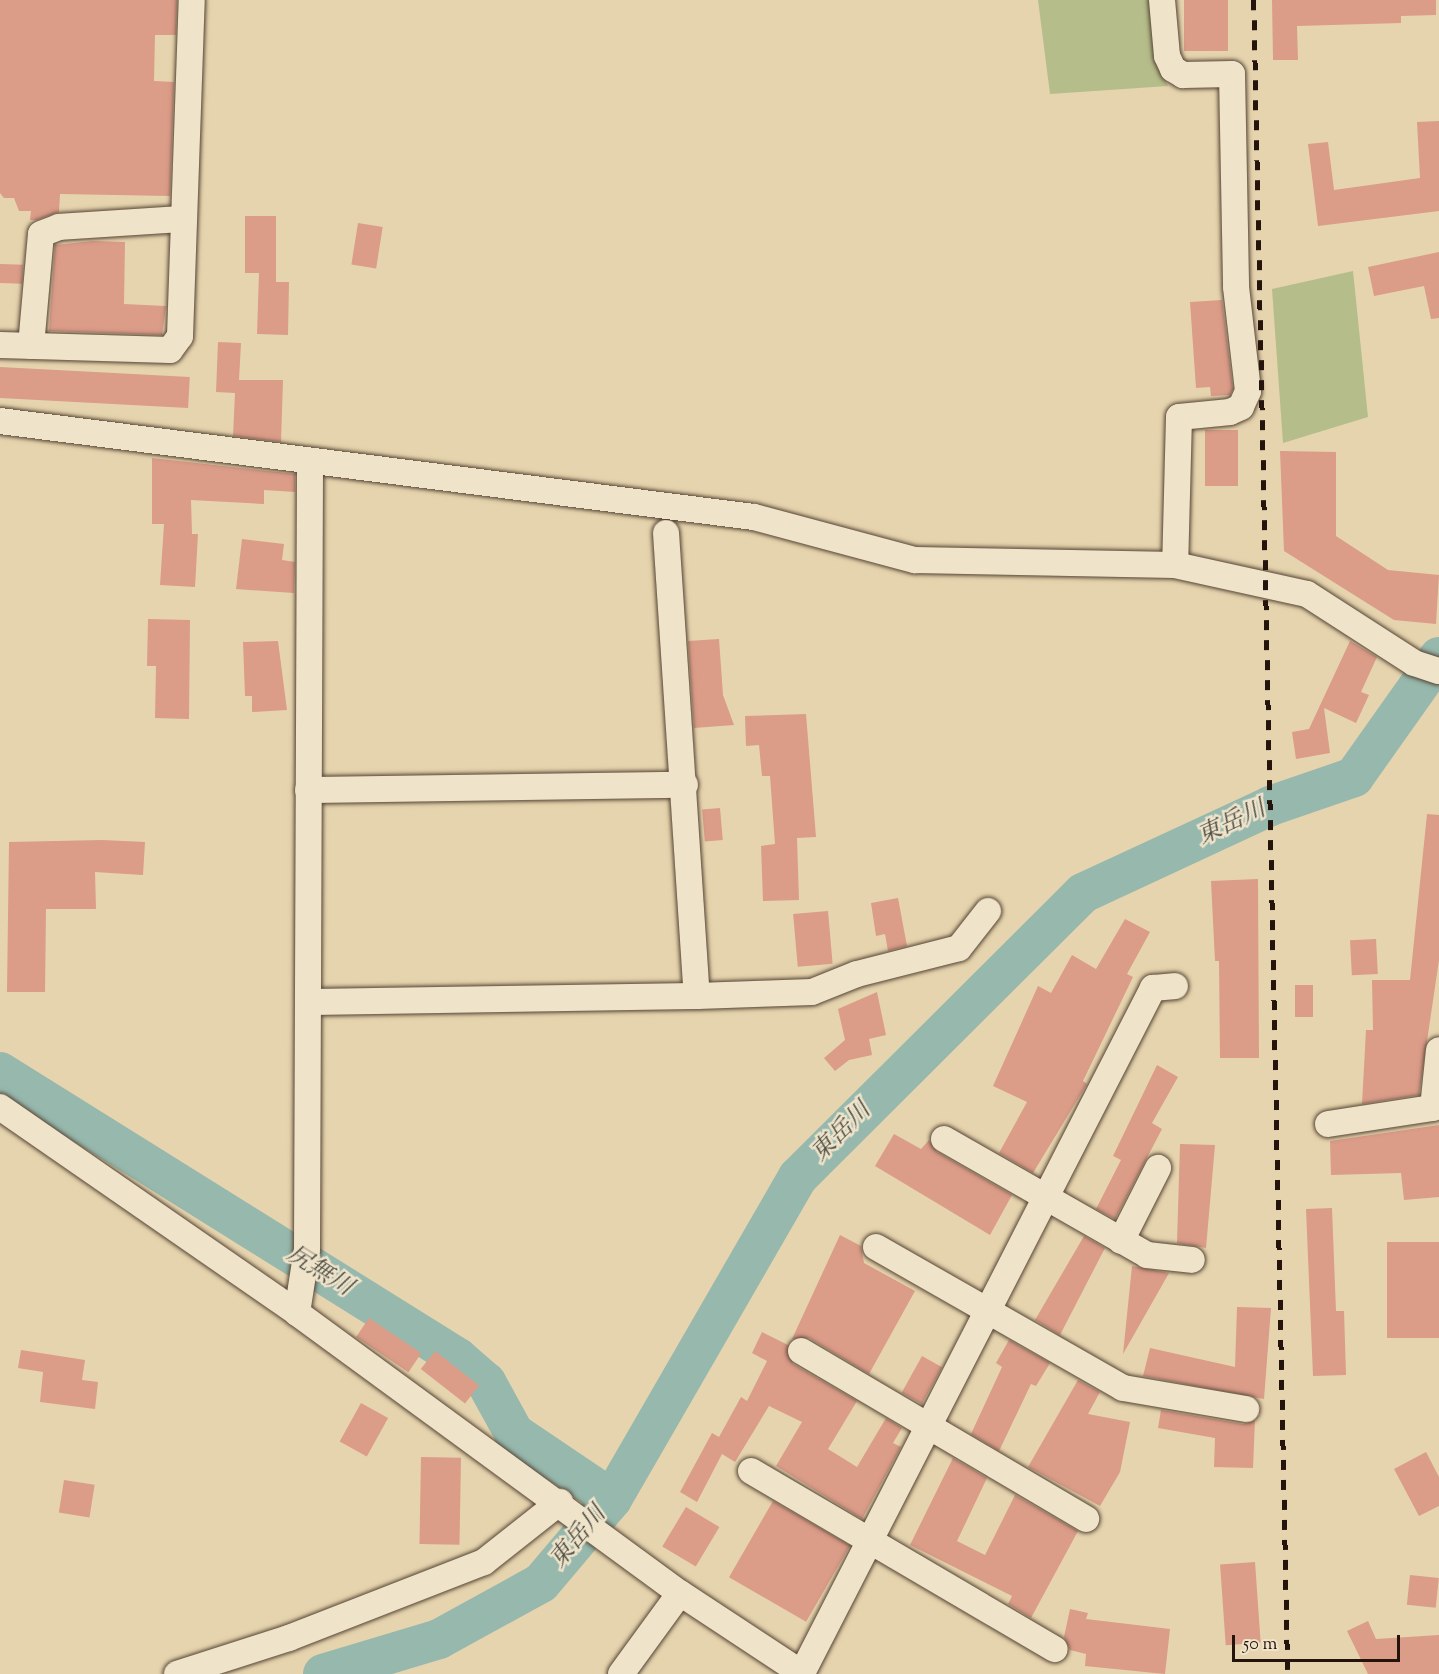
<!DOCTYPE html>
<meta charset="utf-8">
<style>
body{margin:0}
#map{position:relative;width:1439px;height:1674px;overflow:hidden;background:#e6d4ae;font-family:"Sorts Mill Goudy","Noto Serif JP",serif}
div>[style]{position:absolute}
.green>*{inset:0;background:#b5bd8a}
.river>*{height:40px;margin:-20px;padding:0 20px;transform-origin:20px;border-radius:20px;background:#96b8ad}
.building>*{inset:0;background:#db9c88;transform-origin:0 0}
.roads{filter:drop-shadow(0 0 2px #554434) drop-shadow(0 0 2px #554434)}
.minor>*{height:26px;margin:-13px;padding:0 13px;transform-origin:13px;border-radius:13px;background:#efe3ca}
.rail>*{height:4.5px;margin-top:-2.25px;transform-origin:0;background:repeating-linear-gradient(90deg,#25140b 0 10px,transparent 0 20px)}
span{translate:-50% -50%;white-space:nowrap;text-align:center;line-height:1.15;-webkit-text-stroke:5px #efe3ca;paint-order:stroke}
.water-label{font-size:24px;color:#4d4d44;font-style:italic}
.scale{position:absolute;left:1232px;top:1635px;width:168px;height:27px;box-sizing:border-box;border:3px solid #25140b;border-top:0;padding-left:8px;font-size:18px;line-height:21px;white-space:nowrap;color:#25140b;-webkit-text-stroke:4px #efe3ca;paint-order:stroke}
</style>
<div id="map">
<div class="green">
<i style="clip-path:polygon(1038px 0,1152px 0,1158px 67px,1168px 86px,1050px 94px)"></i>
<i style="clip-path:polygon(1353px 271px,1368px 417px,1283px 443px,1272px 289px)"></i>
</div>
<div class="river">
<i style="left:0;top:1072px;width:540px;rotate:31.98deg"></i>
<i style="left:458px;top:1358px;width:37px;rotate:41deg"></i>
<i style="left:486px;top:1382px;width:58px;rotate:61.2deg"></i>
<i style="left:514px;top:1433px;width:118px;rotate:34deg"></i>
<i style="left:323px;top:1674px;width:121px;rotate:-16.8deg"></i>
<i style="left:439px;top:1639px;width:116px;rotate:-28.8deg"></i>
<i style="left:541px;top:1583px;width:110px;rotate:-49.8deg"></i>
<i style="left:612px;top:1499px;width:372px;rotate:-60deg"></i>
<i style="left:798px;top:1177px;width:402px;rotate:-44.9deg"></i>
<i style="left:1083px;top:893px;width:206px;rotate:-24.9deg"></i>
<i style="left:1270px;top:806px;width:89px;rotate:-19deg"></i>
<i style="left:1354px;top:777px;width:147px;rotate:-54.7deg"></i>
</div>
<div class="building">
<i style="clip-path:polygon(0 0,177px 0,176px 35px,155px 35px,154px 81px,174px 82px,170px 196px,60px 194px,59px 212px,36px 220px,30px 220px,31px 211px,19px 211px,14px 198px,4px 198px,0 193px)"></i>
<i style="left:1184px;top:0;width:44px;height:51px"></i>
<i style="clip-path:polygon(1272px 0,1436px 0,1436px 15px,1401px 16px,1401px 23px,1297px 26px,1298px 60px,1273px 60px)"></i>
<i style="clip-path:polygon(1439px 121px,1439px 211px,1318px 226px,1308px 144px,1328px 142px,1334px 190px,1420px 178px,1417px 122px)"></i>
<i style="clip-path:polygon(245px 216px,276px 216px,276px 282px,289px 282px,288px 335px,257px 334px,259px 273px,245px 273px)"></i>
<i style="left:358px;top:223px;width:25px;height:42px;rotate:9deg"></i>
<i style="clip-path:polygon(93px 241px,125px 242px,124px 304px,166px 306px,162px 335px,49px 331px,55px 245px)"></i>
<i style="clip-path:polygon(1439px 252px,1439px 318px,1431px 319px,1424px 286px,1374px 296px,1368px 267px)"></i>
<i style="left:0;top:264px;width:23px;height:19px;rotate:2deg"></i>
<i style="clip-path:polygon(1222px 300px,1233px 389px,1230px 395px,1211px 396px,1210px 387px,1196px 388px,1190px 302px)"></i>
<i style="clip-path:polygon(218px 342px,241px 343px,239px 380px,283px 380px,281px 442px,233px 436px,235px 393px,216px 392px)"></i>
<i style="left:0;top:367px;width:190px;height:31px;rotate:3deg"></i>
<i style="left:1205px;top:430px;width:33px;height:56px"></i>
<i style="clip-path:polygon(1280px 451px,1336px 452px,1336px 536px,1388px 570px,1439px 575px,1436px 624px,1394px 620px,1284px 551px)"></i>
<i style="clip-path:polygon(152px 458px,295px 474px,295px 492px,264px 490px,264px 504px,191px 500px,192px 534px,198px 534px,195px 587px,160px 585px,164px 524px,152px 524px)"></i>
<i style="clip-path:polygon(242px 539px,284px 544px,282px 560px,295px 562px,294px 593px,236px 589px)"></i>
<i style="clip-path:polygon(148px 619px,190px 620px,189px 719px,155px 718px,156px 666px,147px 666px)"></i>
<i style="clip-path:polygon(719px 639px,723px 695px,734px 725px,694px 728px,688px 641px)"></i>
<i style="clip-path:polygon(278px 641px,287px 710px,252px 712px,252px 696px,245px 696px,243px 642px)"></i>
<i style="clip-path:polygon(1350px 641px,1377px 657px,1361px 692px,1369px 695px,1356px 723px,1324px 708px,1330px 753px,1296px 759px,1292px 732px,1309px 729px)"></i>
<i style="clip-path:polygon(806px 714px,816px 837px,797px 838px,799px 900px,763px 901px,761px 846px,775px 844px,770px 776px,762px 776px,759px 745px,746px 746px,745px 716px)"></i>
<i style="left:720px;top:808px;width:32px;height:18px;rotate:85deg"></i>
<i style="clip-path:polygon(1427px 814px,1439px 815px,1439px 960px,1419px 1095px,1362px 1104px,1366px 1030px,1373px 1030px,1372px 980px,1410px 980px)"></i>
<i style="clip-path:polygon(102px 840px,145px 842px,143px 875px,95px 872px,96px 909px,46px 909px,45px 992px,7px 992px,9px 842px)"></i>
<i style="clip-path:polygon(1258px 879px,1259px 1058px,1220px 1058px,1219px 961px,1215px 961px,1211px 881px)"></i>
<i style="clip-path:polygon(898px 898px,907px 946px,888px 951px,885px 934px,876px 936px,871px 903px)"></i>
<i style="left:828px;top:911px;width:53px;height:35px;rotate:85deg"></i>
<i style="clip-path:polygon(1125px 919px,1150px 932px,1127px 974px,1133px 977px,1083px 1081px,1087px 1084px,1033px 1173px,999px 1153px,1027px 1102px,993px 1086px,1038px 986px,1051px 993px,1072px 955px,1096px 969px)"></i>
<i style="left:1376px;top:939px;width:35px;height:26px;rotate:87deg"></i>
<i style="left:1313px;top:985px;width:32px;height:18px;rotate:90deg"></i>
<i style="clip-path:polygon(877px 992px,886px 1035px,869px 1039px,872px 1055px,849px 1060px,835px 1071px,824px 1058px,845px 1040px,838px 1009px)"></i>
<i style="clip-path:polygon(1157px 1065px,1178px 1077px,1152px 1123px,1162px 1129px,1115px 1219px,1096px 1209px,1121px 1160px,1113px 1156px)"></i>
<i style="clip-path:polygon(1439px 1125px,1439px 1197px,1404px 1200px,1401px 1173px,1331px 1175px,1330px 1141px)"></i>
<i style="clip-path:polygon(894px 1134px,921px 1149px,929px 1140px,937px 1152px,1012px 1195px,990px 1235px,875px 1166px)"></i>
<i style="clip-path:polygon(1180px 1144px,1215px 1145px,1206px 1248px,1177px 1243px)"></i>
<i style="clip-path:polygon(1332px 1208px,1336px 1311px,1344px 1311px,1346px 1375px,1313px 1376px,1306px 1209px)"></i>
<i style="clip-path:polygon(840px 1235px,861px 1246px,864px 1263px,915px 1291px,869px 1374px,809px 1338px,792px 1339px)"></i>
<i style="clip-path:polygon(1084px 1236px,1105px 1248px,1060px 1335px,1035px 1320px)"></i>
<i style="left:1439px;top:1242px;width:96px;height:52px;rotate:90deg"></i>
<i style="clip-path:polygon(1132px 1266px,1169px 1273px,1123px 1354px)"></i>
<i style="clip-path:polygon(1237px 1307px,1271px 1308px,1264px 1399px,1143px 1376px,1150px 1348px,1235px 1367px)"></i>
<i style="left:369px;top:1318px;width:63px;height:23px;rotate:34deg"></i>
<i style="clip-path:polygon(762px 1332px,788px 1345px,793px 1364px,857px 1401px,828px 1449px,857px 1467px,886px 1418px,902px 1428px,893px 1443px,901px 1447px,862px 1519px,776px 1466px,802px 1422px,769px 1406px,735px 1462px,722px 1454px,697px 1502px,680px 1492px,712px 1433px,719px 1437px,741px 1397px,747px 1401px,767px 1361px,752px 1353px)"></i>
<i style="clip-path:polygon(1009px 1340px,1050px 1363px,1036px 1386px,1031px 1384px,999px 1451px,971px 1434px,1002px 1367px,996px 1363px)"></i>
<i style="clip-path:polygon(21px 1350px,85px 1360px,82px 1380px,98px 1382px,95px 1409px,40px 1402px,43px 1372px,18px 1368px)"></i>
<i style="left:435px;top:1351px;width:56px;height:23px;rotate:38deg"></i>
<i style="left:922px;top:1356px;width:23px;height:42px;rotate:29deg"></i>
<i style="clip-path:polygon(1078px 1380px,1100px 1392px,1088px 1414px,1130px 1422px,1120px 1472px,1100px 1506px,1028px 1467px)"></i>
<i style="left:361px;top:1403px;width:31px;height:44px;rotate:29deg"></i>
<i style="clip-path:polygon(1161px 1410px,1243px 1424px,1255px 1420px,1253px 1468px,1214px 1467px,1215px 1438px,1158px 1428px)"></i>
<i style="clip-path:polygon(1426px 1452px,1439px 1477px,1439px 1506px,1419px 1516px,1394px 1469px)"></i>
<i style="left:421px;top:1457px;width:40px;height:87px;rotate:1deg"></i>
<i style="clip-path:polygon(953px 1458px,987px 1478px,957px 1541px,985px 1555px,1015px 1495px,1078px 1531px,1031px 1618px,1008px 1604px,1012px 1596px,910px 1545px)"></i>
<i style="left:64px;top:1480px;width:31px;height:33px;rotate:9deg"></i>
<i style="left:773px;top:1501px;width:89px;height:88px;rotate:30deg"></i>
<i style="left:686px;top:1507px;width:39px;height:46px;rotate:31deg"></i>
<i style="left:1255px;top:1562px;width:81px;height:35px;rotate:86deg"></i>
<i style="left:1410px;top:1575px;width:29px;height:30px;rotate:6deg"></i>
<i style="clip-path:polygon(1070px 1609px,1088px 1613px,1086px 1619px,1170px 1629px,1165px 1674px,1085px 1666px,1086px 1654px,1070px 1650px,1064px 1637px)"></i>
<i style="clip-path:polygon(1368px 1621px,1376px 1639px,1439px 1635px,1439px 1674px,1368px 1674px,1347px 1631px)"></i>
</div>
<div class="roads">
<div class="minor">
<i style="left:1162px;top:0;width:56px;rotate:84.9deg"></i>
<i style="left:1167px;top:56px;width:14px;rotate:65deg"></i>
<i style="left:1173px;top:69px;width:12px;rotate:31deg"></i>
<i style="left:1183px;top:75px;width:49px;rotate:-1.2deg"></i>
<i style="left:1232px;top:74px;width:213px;rotate:88.9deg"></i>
<i style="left:1236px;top:287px;width:105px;rotate:83.4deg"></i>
<i style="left:1248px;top:391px;width:17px;rotate:114deg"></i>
<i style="left:1241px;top:407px;width:12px;rotate:156deg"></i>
<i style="left:1230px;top:412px;width:51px;rotate:174.4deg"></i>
<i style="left:1179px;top:417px;width:148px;rotate:91.5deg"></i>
<i style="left:0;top:345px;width:170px;rotate:1.7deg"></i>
<i style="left:170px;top:350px;width:17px;rotate:-54deg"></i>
<i style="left:180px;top:336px;width:336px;rotate:-88deg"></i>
<i style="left:31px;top:346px;width:112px;rotate:-84.9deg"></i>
<i style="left:41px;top:234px;width:19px;rotate:-21deg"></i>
<i style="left:59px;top:227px;width:125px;rotate:-3.7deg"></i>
<i style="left:0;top:421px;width:760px;rotate:7.26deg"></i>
<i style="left:754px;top:517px;width:167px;rotate:15deg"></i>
<i style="left:915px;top:560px;width:260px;rotate:1.1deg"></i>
<i style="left:1175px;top:565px;width:135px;rotate:12.4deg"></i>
<i style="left:1307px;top:594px;width:127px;rotate:32.8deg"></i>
<i style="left:1414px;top:663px;width:26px;rotate:18deg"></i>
<i style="left:666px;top:533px;width:464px;rotate:86.2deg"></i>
<i style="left:697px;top:996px;width:115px;rotate:-2deg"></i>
<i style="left:812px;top:992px;width:48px;rotate:-21.8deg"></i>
<i style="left:857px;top:974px;width:105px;rotate:-14.3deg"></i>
<i style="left:959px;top:948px;width:47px;rotate:-51.9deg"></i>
<i style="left:308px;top:790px;width:377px;rotate:-0.8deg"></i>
<i style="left:309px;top:1002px;width:388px;rotate:-0.9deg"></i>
<i style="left:0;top:1107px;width:361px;rotate:34.7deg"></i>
<i style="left:297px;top:1313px;width:474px;rotate:36.2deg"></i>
<i style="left:680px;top:1593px;width:147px;rotate:33.4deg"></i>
<i style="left:1328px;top:1124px;width:106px;rotate:-8.7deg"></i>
<i style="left:1433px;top:1108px;width:58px;rotate:-84.1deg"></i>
<i style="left:944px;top:1139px;width:234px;rotate:29.7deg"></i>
<i style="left:1147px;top:1255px;width:45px;rotate:6.3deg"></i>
<i style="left:1121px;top:1241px;width:82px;rotate:-63.1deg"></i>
<i style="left:876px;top:1247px;width:284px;rotate:29.7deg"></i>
<i style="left:1123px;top:1388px;width:125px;rotate:9.7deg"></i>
<i style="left:297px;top:1313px;width:65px;rotate:-81.1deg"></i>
<i style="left:307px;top:1249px;width:788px;rotate:-89.78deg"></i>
<i style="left:801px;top:1351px;width:331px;rotate:30.5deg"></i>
<i style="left:751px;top:1471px;width:352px;rotate:30.4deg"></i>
<i style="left:802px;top:1673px;width:770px;rotate:-62.87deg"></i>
<i style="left:1153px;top:988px;width:22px;rotate:-5deg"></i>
<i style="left:177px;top:1674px;width:118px;rotate:-17.8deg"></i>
<i style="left:289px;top:1638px;width:209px;rotate:-21.3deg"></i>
<i style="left:484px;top:1562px;width:97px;rotate:-38.3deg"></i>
<i style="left:621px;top:1674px;width:100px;rotate:-53.9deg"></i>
</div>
</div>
<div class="rail">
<i style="left:1254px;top:0;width:1674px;rotate:88.84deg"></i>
</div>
<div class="water-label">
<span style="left:1232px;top:824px;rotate:-25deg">東岳川</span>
<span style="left:842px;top:1133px;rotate:-45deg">東岳川</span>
<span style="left:319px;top:1272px;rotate:32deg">尻無川</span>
<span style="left:579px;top:1538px;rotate:-50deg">東岳川</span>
</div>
<div class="scale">50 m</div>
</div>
